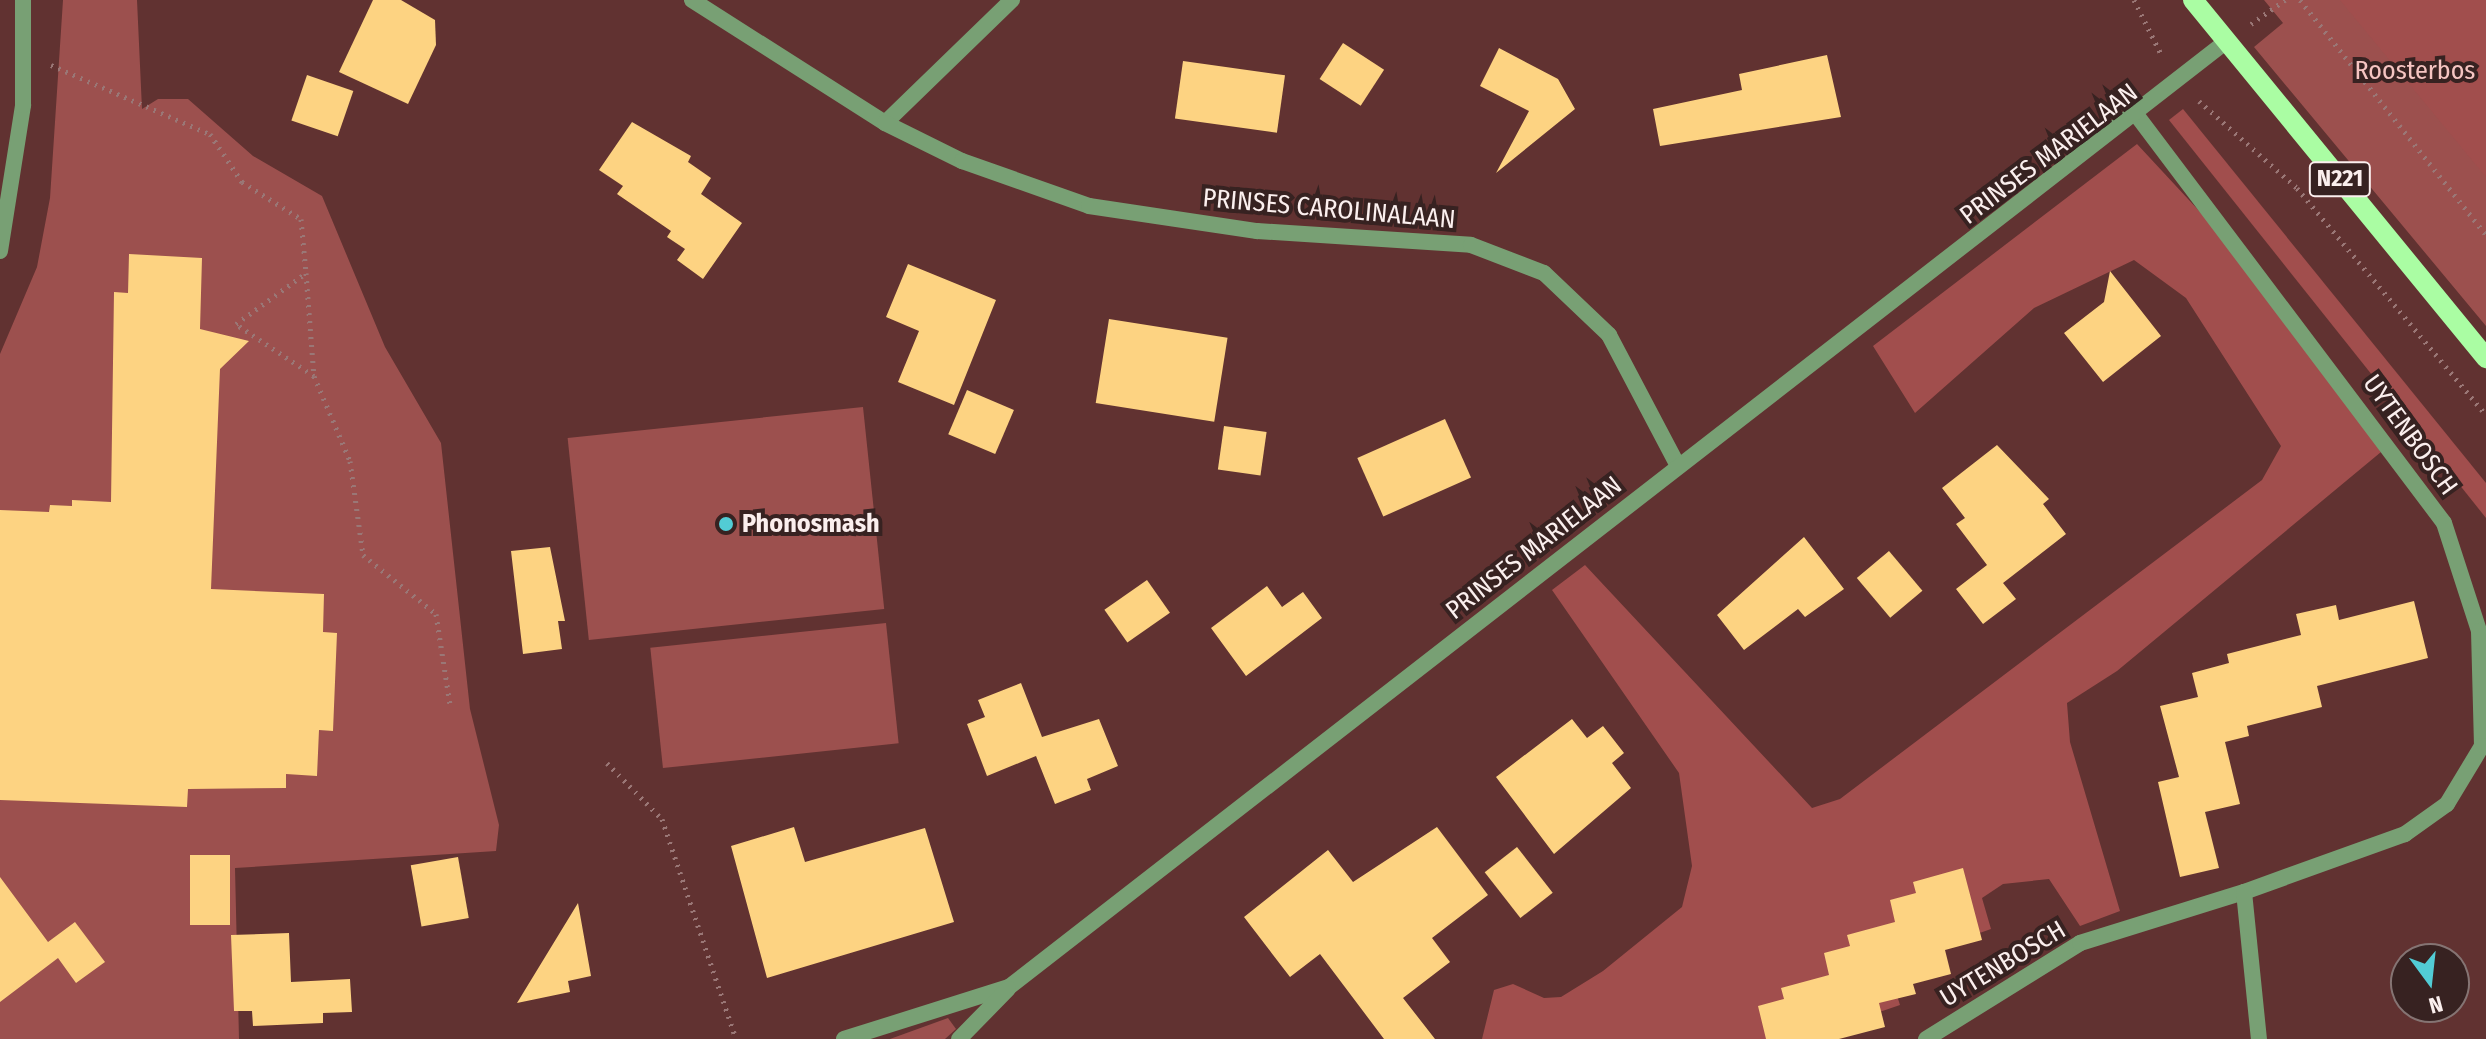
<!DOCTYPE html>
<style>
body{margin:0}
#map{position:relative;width:2486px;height:1039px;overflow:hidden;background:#613231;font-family:"Fira Sans Condensed",sans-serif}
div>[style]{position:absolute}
.green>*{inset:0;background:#9c504e;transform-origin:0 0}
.forest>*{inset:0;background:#a14e4d}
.building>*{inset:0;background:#fdd382;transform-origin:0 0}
.path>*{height:5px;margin-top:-2.5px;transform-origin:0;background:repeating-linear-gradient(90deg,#9a7776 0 2px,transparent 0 8px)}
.service>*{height:16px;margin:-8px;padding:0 8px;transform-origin:8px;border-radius:8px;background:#78a074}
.minor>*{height:16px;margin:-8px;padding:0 8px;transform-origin:8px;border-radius:8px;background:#78a074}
.primary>*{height:20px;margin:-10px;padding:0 10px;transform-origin:10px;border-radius:10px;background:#aafda3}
.dots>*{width:22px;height:22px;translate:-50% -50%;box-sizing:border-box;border:4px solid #372221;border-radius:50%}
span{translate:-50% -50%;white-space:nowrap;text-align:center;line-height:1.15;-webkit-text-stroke:8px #372221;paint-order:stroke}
.shield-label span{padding:2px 6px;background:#372221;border:2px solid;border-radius:6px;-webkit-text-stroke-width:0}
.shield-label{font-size:24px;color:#fbefee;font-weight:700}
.park-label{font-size:26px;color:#f6c5c2}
.street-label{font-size:26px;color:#fbefee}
.poi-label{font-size:26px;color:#fbefee;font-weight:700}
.left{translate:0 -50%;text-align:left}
.north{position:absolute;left:2390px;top:943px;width:80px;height:80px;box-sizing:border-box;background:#372221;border:2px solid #857473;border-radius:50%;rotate:165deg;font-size:22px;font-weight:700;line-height:32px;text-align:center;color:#fbefee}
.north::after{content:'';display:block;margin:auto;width:28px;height:36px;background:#52ccd5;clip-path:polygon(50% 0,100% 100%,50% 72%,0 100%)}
</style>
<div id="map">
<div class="green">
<i style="clip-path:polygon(63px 0,137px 0,142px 109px,158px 99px,188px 99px,253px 156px,322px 196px,385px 347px,441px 443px,470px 709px,499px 825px,496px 851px,235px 868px,239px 1039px,0 1039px,0 354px,37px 267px,50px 198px)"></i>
<i style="clip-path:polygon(2264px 0,2486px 0,2486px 326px,2254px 47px,2283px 23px)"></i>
<i style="left:863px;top:407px;width:203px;height:297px;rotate:84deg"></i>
<i style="left:886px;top:623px;width:121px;height:237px;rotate:84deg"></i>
<i style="clip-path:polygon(948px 1018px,956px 1029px,945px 1039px,890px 1039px)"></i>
</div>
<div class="forest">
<i style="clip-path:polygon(2340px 0,2486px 0,2486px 177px)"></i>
<i style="clip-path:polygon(2183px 109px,2486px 483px,2486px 518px,2169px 120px)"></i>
<i style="clip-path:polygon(2137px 144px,2278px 296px,2381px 452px,2117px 671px,2067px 703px,2070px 742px,2120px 911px,2080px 926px,2049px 879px,2003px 884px,1982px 898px,1991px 929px,1937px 948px,1892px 980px,1900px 1005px,1824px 1031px,1826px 1039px,1482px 1039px,1494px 990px,1513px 984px,1544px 998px,1561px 997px,1603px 971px,1682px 907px,1692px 866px,1679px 773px,1552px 590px,1585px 565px,1812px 808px,1840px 799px,2262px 480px,2281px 446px,2186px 298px,2134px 260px,2034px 308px,1915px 413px,1873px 346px)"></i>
</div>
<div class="building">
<i style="clip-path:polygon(373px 0,401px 0,435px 20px,436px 45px,408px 104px,339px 72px)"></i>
<i style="left:1343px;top:43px;width:49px;height:43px;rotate:33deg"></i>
<i style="clip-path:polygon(1499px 48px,1558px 79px,1575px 109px,1496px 173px,1529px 111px,1480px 86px)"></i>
<i style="clip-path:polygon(1827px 55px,1841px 117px,1660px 146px,1653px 109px,1742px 90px,1739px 74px)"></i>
<i style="left:1183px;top:61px;width:103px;height:58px;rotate:8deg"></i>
<i style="left:307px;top:75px;width:49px;height:48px;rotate:19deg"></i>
<i style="clip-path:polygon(632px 122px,691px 156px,688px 162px,711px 178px,701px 194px,742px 223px,703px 279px,677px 260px,685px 249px,667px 237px,671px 231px,617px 194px,623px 186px,599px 170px)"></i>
<i style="clip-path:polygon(129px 254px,202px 258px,200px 329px,249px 341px,220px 369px,211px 589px,324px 594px,323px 632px,337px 633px,333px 731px,319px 730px,317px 776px,286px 774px,286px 788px,188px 789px,187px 807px,0 800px,0 510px,49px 512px,50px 505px,72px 506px,72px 500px,111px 502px,114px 292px,128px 293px)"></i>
<i style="clip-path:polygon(908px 264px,996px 300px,954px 405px,898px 382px,919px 331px,886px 317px)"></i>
<i style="clip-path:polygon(2110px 271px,2161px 336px,2103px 382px,2064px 333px,2104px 302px)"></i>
<i style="left:1109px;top:319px;width:120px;height:85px;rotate:9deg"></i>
<i style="left:967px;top:390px;width:51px;height:48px;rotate:23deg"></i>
<i style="left:1445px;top:419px;width:64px;height:96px;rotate:66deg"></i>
<i style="left:1224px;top:426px;width:43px;height:44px;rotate:8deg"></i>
<i style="clip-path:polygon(1997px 445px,2049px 499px,2043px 504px,2066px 534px,2003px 583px,2016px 599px,1983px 624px,1956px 589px,1987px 565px,1956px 524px,1965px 518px,1942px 488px)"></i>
<i style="clip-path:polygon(1804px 537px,1844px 589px,1805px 617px,1798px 609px,1744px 650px,1717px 615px)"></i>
<i style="clip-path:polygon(550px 547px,565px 621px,558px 621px,562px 649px,523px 654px,511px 551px)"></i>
<i style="left:1889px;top:551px;width:52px;height:42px;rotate:50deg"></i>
<i style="left:1147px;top:580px;width:40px;height:52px;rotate:55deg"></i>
<i style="clip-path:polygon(1267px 586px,1282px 607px,1303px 592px,1322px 618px,1246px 676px,1211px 628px)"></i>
<i style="clip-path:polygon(2414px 601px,2428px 658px,2317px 686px,2322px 707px,2247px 726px,2249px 736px,2225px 742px,2240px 804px,2205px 812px,2219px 868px,2180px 877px,2158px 782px,2179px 777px,2160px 706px,2198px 697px,2192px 673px,2229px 663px,2227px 654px,2301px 635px,2296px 614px,2336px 605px,2339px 620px)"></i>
<i style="clip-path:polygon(1021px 683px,1042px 737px,1099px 719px,1118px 766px,1087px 779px,1091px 790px,1055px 804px,1036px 756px,987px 776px,967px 724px,985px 717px,978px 700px)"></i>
<i style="clip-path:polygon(1572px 719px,1587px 738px,1603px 726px,1624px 753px,1612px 763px,1631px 788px,1554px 854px,1496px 777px)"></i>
<i style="clip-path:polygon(794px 827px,805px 862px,925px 828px,954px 922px,767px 978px,731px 846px)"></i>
<i style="clip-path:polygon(1437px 827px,1488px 895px,1432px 938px,1450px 962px,1403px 998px,1435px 1039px,1384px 1039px,1320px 954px,1290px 977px,1244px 917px,1328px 850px,1353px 882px)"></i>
<i style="left:1517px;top:847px;width:58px;height:41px;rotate:52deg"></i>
<i style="left:190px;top:855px;width:40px;height:70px"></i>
<i style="left:458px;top:857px;width:62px;height:48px;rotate:80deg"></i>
<i style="clip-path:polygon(1963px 868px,1982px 940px,1945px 950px,1951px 974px,1913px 984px,1916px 994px,1879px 1003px,1885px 1027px,1839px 1039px,1766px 1039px,1758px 1006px,1784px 999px,1781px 988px,1829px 975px,1824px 953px,1850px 946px,1847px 935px,1895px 922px,1890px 900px,1916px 893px,1913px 882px)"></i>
<i style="clip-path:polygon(0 877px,48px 942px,75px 922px,105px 962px,76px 983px,58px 958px,0 1002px)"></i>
<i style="clip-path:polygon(578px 903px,591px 976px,568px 981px,570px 992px,517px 1003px)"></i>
<i style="clip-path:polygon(289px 933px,291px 982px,350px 979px,352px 1012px,323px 1013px,323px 1023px,253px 1026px,252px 1011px,234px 1011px,231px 935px)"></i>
</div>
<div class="path">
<i style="left:2134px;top:0;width:63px;rotate:63.4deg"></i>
<i style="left:2300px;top:0;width:300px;rotate:51.6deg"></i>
<i style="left:2251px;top:24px;width:42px;rotate:-35.2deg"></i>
<i style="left:51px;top:65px;width:173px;rotate:23.5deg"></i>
<i style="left:210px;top:134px;width:58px;rotate:56.3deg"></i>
<i style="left:242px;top:182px;width:70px;rotate:32.1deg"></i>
<i style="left:301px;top:219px;width:54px;rotate:84.7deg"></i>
<i style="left:2199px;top:101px;width:131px;rotate:41.6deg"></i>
<i style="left:2297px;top:188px;width:295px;rotate:50.2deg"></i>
<i style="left:314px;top:376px;width:94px;rotate:-146.3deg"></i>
<i style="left:236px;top:324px;width:87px;rotate:-36.1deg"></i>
<i style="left:306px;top:273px;width:103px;rotate:85.6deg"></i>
<i style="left:314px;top:376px;width:92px;rotate:67deg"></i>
<i style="left:350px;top:461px;width:95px;rotate:82.1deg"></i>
<i style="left:363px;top:555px;width:94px;rotate:38.9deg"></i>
<i style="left:436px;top:614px;width:91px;rotate:81.2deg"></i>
<i style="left:607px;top:763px;width:78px;rotate:45.5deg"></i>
<i style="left:662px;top:819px;width:232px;rotate:71.4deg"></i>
</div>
<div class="service">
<i style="left:885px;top:123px;width:177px;rotate:-44.1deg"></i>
</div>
<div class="minor">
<i style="left:692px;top:0;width:229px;rotate:32.5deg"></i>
<i style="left:885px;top:123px;width:86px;rotate:26.3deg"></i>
<i style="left:962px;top:161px;width:135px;rotate:19.5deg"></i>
<i style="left:1089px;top:206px;width:170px;rotate:8.5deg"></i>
<i style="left:1257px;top:231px;width:214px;rotate:3.7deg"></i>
<i style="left:1471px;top:245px;width:78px;rotate:21deg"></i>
<i style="left:1544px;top:273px;width:90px;rotate:43.6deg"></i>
<i style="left:1609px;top:335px;width:148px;rotate:62.2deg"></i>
<i style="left:2138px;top:117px;width:508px;rotate:52.99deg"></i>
<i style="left:2444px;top:523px;width:114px;rotate:72deg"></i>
<i style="left:2479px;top:631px;width:115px;rotate:88.5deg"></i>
<i style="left:2482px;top:746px;width:68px;rotate:121.1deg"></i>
<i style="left:2447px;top:804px;width:52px;rotate:144.5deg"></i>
<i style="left:2405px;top:834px;width:171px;rotate:160.2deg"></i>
<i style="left:0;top:251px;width:148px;rotate:-81deg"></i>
<i style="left:23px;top:105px;width:105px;rotate:-90deg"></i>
<i style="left:844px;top:1039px;width:173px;rotate:-17.5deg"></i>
<i style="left:1009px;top:987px;width:1542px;rotate:-37.84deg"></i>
<i style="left:959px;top:1039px;width:70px;rotate:-45.6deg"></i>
<i style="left:1926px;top:1039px;width:181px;rotate:-31.9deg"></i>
<i style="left:2080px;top:943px;width:172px;rotate:-17.3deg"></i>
<i style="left:2244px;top:892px;width:148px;rotate:84.2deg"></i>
</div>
<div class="primary">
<i style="left:2193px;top:0;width:463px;rotate:50.7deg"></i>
</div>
<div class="dots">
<i style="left:726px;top:524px;background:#52ccd5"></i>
</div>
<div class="shield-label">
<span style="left:2340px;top:179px">N221</span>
</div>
<div class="park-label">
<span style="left:2415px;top:71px">Roosterbos</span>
</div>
<div class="street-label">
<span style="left:2049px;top:154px;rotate:-37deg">PRINSES MARIELAAN</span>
<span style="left:1329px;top:209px;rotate:5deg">PRINSES CAROLINALAAN</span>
<span style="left:2410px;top:435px;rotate:54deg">UYTENBOSCH</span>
<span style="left:1534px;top:548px;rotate:-38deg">PRINSES MARIELAAN</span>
<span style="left:2003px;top:964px;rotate:-31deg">UYTENBOSCH</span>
</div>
<div class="poi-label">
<span class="left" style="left:742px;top:524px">Phonosmash</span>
</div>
<div class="north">N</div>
</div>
